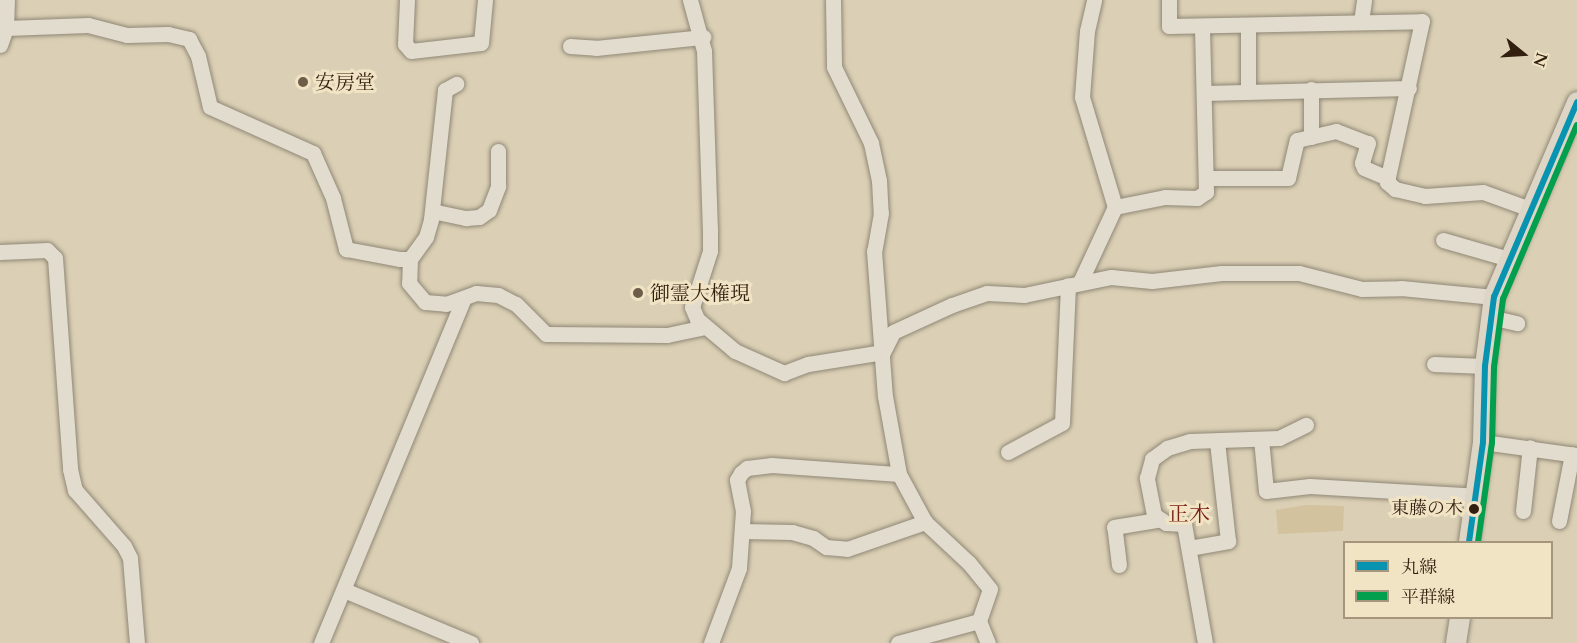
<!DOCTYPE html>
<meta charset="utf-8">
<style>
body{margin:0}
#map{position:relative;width:1577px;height:643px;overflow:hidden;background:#dbd0b5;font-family:Cardo,"Noto Serif JP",serif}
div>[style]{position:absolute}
.green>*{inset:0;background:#d2c29e}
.roads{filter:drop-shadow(0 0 2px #908776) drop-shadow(0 0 2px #908776)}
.minor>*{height:15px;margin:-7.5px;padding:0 7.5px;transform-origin:7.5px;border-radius:7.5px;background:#e2dcce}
.major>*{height:20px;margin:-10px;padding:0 10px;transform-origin:10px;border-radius:10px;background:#ddd6c7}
.bus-1>*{height:6px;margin:-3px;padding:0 3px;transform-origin:3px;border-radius:3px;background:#0894b1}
.bus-2>*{height:6px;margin:-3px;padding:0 3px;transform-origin:3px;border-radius:3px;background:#029f4e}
.dots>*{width:16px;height:16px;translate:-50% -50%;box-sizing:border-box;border:3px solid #f1e4c5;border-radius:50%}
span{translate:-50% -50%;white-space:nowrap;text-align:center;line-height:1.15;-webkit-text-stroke:6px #f1e4c5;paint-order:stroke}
.bus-label{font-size:18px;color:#321f0f}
.right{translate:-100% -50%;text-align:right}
.poi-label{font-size:20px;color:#321f0f}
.left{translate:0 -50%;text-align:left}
.neighbourhood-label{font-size:21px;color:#7a1f14}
.legend{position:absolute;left:1343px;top:541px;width:210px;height:78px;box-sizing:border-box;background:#f1e4c5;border:2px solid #a5957c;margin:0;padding:8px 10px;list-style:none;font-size:18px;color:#321f0f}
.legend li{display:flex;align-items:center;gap:12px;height:30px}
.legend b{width:30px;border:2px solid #a5957c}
.north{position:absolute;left:1493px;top:24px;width:60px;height:60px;-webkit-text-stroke:4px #f1e4c5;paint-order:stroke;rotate:108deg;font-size:16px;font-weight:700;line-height:24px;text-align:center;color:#321f0f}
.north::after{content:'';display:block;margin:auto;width:21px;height:27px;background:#321f0f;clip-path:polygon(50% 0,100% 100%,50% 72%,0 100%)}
</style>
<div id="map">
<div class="green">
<i style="clip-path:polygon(1306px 505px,1344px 506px,1343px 531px,1278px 534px,1276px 510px)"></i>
</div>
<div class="roads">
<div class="minor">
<i style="left:407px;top:0;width:44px;rotate:92.6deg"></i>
<i style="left:405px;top:44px;width:9px;rotate:49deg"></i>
<i style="left:411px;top:51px;width:70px;rotate:-6.5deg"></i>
<i style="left:481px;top:43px;width:43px;rotate:-84.7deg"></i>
<i style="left:690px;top:0;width:53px;rotate:74.6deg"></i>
<i style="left:704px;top:51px;width:178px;rotate:88.1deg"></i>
<i style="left:710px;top:229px;width:22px;rotate:90deg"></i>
<i style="left:710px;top:251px;width:59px;rotate:107.8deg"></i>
<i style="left:692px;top:307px;width:13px;rotate:67deg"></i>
<i style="left:697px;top:319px;width:50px;rotate:40.1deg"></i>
<i style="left:735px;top:351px;width:54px;rotate:24.2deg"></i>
<i style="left:784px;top:373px;width:26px;rotate:-21deg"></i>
<i style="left:808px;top:364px;width:76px;rotate:-9.1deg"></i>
<i style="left:833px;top:0;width:67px;rotate:89.1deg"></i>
<i style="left:834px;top:67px;width:85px;rotate:64deg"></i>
<i style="left:871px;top:143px;width:38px;rotate:78deg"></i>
<i style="left:879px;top:180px;width:33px;rotate:87deg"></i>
<i style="left:881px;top:213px;width:39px;rotate:100deg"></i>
<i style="left:874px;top:251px;width:145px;rotate:85.7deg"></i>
<i style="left:885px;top:396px;width:79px;rotate:79.8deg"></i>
<i style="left:899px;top:474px;width:55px;rotate:61.6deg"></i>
<i style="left:925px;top:522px;width:60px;rotate:43deg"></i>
<i style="left:969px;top:563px;width:33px;rotate:51deg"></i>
<i style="left:990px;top:589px;width:34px;rotate:109deg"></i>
<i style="left:979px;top:621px;width:24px;rotate:68deg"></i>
<i style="left:1169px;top:0;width:26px;rotate:90deg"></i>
<i style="left:1169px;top:26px;width:253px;rotate:-1.1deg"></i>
<i style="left:1422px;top:21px;width:165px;rotate:102.3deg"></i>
<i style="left:1387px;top:182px;width:11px;rotate:41deg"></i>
<i style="left:1395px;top:189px;width:31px;rotate:13deg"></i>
<i style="left:1425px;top:196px;width:58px;rotate:-3.9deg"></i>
<i style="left:1483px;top:192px;width:50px;rotate:19.9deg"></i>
<i style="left:1361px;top:22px;width:22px;rotate:-82deg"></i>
<i style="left:1248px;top:25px;width:66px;rotate:90deg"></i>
<i style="left:6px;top:28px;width:82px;rotate:-2.1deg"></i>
<i style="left:88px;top:25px;width:40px;rotate:14.4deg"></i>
<i style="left:127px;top:35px;width:41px;rotate:-1.4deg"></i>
<i style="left:168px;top:34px;width:22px;rotate:13deg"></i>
<i style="left:189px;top:39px;width:19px;rotate:62deg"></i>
<i style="left:198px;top:56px;width:52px;rotate:76.8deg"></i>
<i style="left:210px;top:107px;width:113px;rotate:24.1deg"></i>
<i style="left:313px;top:153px;width:49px;rotate:66deg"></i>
<i style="left:333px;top:198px;width:53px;rotate:75.7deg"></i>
<i style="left:346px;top:249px;width:55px;rotate:10.5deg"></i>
<i style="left:400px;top:259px;width:10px"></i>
<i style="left:410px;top:259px;width:27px;rotate:-54deg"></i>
<i style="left:426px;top:237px;width:19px;rotate:-74deg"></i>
<i style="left:431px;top:219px;width:130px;rotate:-83.8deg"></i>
<i style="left:445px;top:90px;width:13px;rotate:-29deg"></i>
<i style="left:0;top:45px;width:18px;rotate:-71deg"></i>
<i style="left:6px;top:28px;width:28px;rotate:-88deg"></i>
<i style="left:570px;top:46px;width:26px;rotate:4deg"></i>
<i style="left:596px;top:48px;width:108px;rotate:-5.9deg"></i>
<i style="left:1311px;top:89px;width:48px;rotate:90deg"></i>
<i style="left:1205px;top:93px;width:204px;rotate:-1.4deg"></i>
<i style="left:1208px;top:178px;width:80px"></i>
<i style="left:1288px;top:178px;width:39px;rotate:-77deg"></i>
<i style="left:1297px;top:140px;width:40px;rotate:-13deg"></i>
<i style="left:1336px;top:131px;width:34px;rotate:21deg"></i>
<i style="left:1368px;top:143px;width:21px;rotate:107deg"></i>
<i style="left:1362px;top:163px;width:5px;rotate:68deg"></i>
<i style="left:1364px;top:168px;width:26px;rotate:23deg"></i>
<i style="left:1115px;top:207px;width:51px;rotate:-11.3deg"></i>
<i style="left:1165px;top:197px;width:32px;rotate:2deg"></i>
<i style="left:1197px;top:198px;width:11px;rotate:-34deg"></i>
<i style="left:1206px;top:192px;width:166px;rotate:-91.4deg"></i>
<i style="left:432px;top:211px;width:35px;rotate:12deg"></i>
<i style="left:466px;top:218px;width:13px;rotate:-4deg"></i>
<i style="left:479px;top:217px;width:12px;rotate:-35deg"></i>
<i style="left:489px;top:210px;width:26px;rotate:-69deg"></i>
<i style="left:498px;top:186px;width:35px;rotate:-90deg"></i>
<i style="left:1443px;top:240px;width:69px;rotate:16.1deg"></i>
<i style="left:0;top:252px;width:47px;rotate:-2.4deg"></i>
<i style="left:47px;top:250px;width:11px;rotate:45deg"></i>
<i style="left:55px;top:258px;width:212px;rotate:85.9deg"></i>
<i style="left:70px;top:469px;width:22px;rotate:77deg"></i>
<i style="left:75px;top:490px;width:74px;rotate:48.8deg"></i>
<i style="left:124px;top:546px;width:13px;rotate:63deg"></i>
<i style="left:130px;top:558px;width:85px;rotate:85.3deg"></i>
<i style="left:410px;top:259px;width:24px;rotate:92deg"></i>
<i style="left:409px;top:283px;width:25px;rotate:50deg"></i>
<i style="left:425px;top:302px;width:21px;rotate:5deg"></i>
<i style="left:446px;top:304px;width:32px;rotate:-20deg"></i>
<i style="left:476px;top:293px;width:22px;rotate:5deg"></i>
<i style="left:498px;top:295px;width:20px;rotate:27deg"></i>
<i style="left:516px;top:304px;width:42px;rotate:45deg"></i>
<i style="left:546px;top:334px;width:121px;rotate:0.5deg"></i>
<i style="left:667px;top:335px;width:38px;rotate:-12deg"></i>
<i style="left:1080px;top:282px;width:83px;rotate:-65deg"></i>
<i style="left:1115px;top:207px;width:115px;rotate:-106.7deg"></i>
<i style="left:1082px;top:97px;width:66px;rotate:-85.7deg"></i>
<i style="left:1087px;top:31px;width:32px;rotate:-77deg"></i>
<i style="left:1490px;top:317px;width:28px;rotate:13deg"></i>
<i style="left:883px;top:352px;width:22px;rotate:-63deg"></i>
<i style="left:893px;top:332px;width:65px;rotate:-24.6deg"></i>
<i style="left:952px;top:305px;width:37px;rotate:-19deg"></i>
<i style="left:987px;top:293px;width:37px;rotate:3deg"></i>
<i style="left:1024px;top:295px;width:89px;rotate:-11.7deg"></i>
<i style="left:1111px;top:277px;width:41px;rotate:5.6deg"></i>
<i style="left:1152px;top:281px;width:70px;rotate:-6.5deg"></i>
<i style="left:1222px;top:273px;width:77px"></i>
<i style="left:1299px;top:273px;width:65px;rotate:14.3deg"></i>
<i style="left:1362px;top:289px;width:39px;rotate:-1deg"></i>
<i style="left:1401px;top:288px;width:93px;rotate:5.5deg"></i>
<i style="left:1434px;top:364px;width:51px;rotate:2.2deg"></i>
<i style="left:1261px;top:439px;width:52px;rotate:84.5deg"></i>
<i style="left:1266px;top:491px;width:44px;rotate:-6.5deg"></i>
<i style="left:1310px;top:486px;width:166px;rotate:3.4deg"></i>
<i style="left:1483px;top:442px;width:95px;rotate:7.9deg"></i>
<i style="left:1008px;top:452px;width:61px;rotate:-28.2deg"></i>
<i style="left:1062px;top:423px;width:138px;rotate:-87.5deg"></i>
<i style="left:1523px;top:511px;width:64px;rotate:-83.8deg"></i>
<i style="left:1559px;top:521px;width:68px;rotate:-79deg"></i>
<i style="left:742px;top:531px;width:50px;rotate:1.1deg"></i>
<i style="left:792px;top:532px;width:22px;rotate:16deg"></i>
<i style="left:813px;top:538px;width:16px;rotate:35deg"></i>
<i style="left:826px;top:547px;width:21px;rotate:5deg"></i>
<i style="left:847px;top:549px;width:83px;rotate:-19.1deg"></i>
<i style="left:1189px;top:548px;width:40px;rotate:-10deg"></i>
<i style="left:1228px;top:541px;width:101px;rotate:-96.3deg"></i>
<i style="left:1119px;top:565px;width:38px;rotate:-97deg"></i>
<i style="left:1114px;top:527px;width:44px;rotate:-9.2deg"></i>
<i style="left:344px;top:590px;width:138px;rotate:22.7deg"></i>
<i style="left:321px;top:643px;width:370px;rotate:-67.5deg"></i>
<i style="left:711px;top:643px;width:80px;rotate:-69.5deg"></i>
<i style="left:739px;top:568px;width:57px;rotate:-86deg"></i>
<i style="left:743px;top:511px;width:32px;rotate:-101deg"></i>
<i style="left:737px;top:480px;width:8px;rotate:-60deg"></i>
<i style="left:741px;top:473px;width:8px;rotate:-40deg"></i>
<i style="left:747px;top:468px;width:25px;rotate:-7deg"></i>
<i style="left:772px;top:465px;width:127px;rotate:4.1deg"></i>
<i style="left:898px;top:643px;width:84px;rotate:-15.2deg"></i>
<i style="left:1205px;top:643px;width:121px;rotate:-100deg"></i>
<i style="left:1184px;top:524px;width:18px;rotate:-177deg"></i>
<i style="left:1166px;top:523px;width:14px;rotate:-146deg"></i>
<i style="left:1154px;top:515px;width:38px;rotate:-101deg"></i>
<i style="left:1147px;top:478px;width:20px;rotate:-75deg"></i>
<i style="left:1152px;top:459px;width:19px;rotate:-36deg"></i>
<i style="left:1167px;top:448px;width:24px;rotate:-17deg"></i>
<i style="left:1190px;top:441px;width:89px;rotate:-1.9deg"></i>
<i style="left:1279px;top:438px;width:30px;rotate:-26deg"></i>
</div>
<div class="major">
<i style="left:1469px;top:542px;width:101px;rotate:-82deg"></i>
<i style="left:1483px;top:442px;width:76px;rotate:-88.5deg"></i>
<i style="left:1485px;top:366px;width:70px;rotate:-82.6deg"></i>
<i style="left:1494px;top:297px;width:212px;rotate:-66.9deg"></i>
<i style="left:1456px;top:643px;width:25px;rotate:-81deg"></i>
</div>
</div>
<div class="bus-1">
<i style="left:1469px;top:542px;width:101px;rotate:-82deg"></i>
<i style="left:1483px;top:442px;width:76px;rotate:-88.5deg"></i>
<i style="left:1485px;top:366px;width:70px;rotate:-82.6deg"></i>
<i style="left:1494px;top:297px;width:212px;rotate:-66.9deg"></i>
</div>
<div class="bus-2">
<i style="left:1478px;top:542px;width:100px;rotate:-82deg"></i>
<i style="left:1492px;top:443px;width:76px;rotate:-88.5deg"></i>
<i style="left:1494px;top:367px;width:69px;rotate:-82.5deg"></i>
<i style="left:1503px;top:299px;width:189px;rotate:-67deg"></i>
</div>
<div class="dots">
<i style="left:303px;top:82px;background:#6d5d49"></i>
<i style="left:638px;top:293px;background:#6d5d49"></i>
<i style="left:1474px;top:509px;background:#321f0f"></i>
</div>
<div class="bus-label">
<span class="right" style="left:1463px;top:509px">東藤の木</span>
</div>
<div class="poi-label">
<span class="left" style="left:315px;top:82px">安房堂</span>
<span class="left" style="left:650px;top:293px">御霊大権現</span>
</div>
<div class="neighbourhood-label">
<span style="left:1189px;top:515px">正木</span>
</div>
<ul class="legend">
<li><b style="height:8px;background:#0894b1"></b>丸線</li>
<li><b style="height:8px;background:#029f4e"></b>平群線</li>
</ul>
<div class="north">N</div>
</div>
